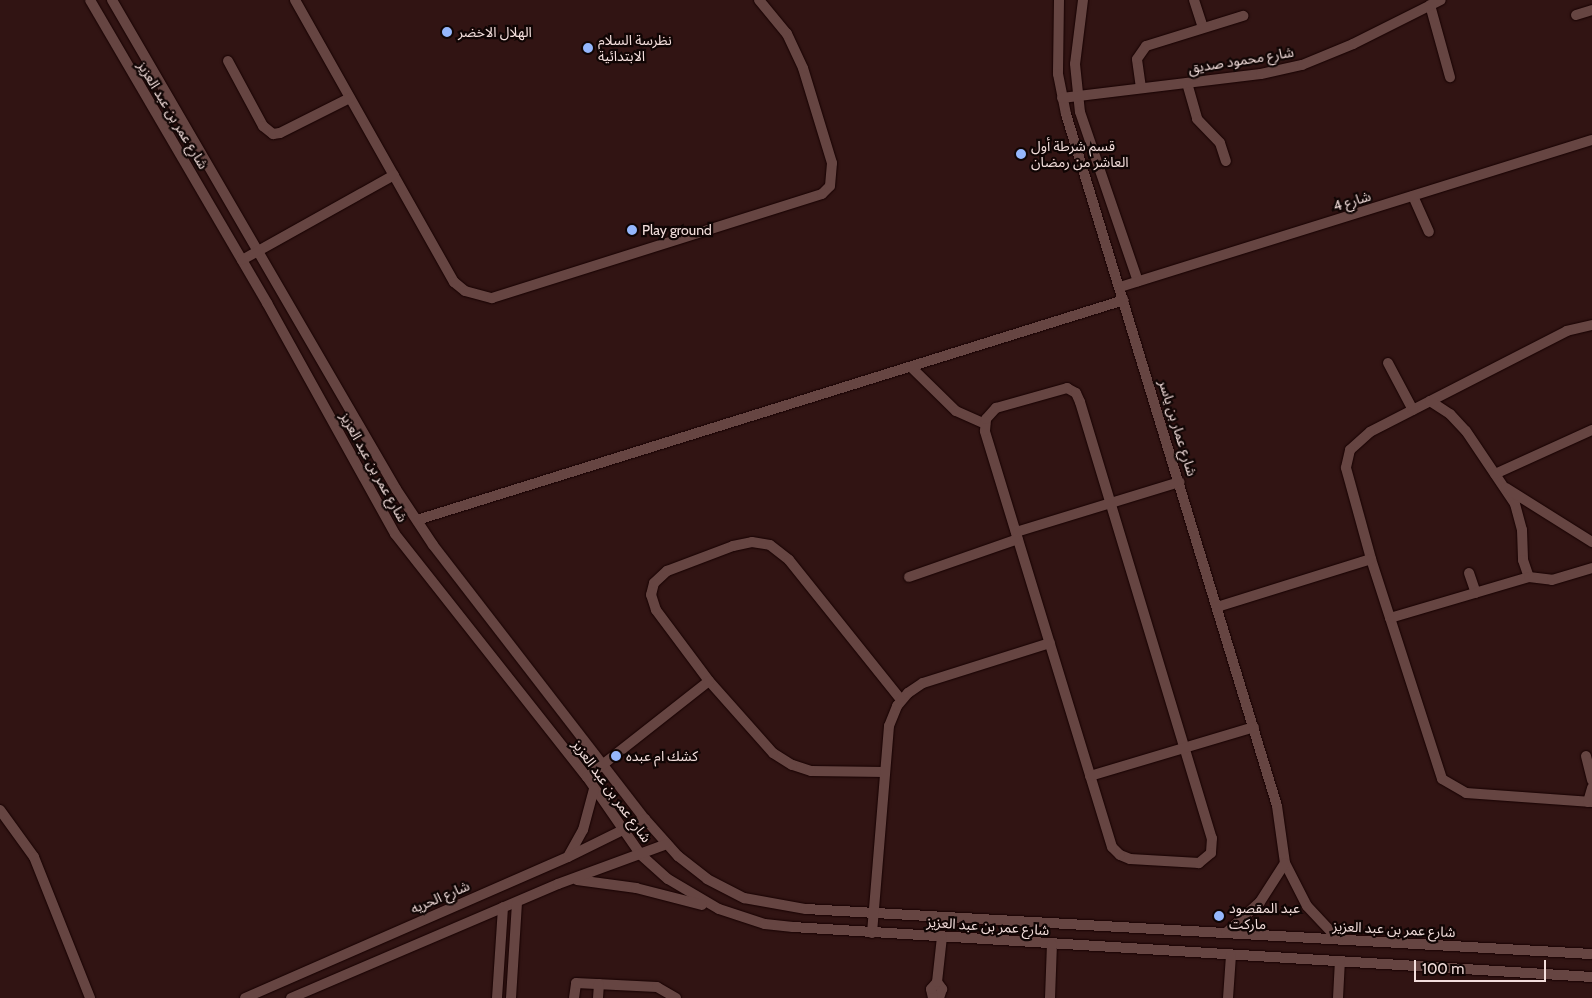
<!DOCTYPE html>
<meta charset="utf-8">
<style>
body{margin:0}
#map{position:relative;width:1592px;height:998px;overflow:hidden;background:#311413;font-family:Cabin,"Noto Sans Arabic",sans-serif}
div>[style]{position:absolute}
.roads{filter:drop-shadow(0 0 1px #170102) drop-shadow(0 0 1px #170102)}
.minor>*{height:10px;margin:-5px;padding:0 5px;transform-origin:5px;border-radius:5px;background:#664542}
.dots>*{width:14px;height:14px;translate:-50% -50%;box-sizing:border-box;border:2px solid #100504;border-radius:50%}
span{translate:-50% -50%;white-space:nowrap;text-align:center;line-height:1.15;-webkit-text-stroke:4.5px #100504;paint-order:stroke}
.poi-label{font-size:14px;color:#f3dedc}
.left{translate:0 -50%;text-align:left}
.street-label{font-size:14px;color:#f3dedc}
.scale{position:absolute;left:1414px;top:960px;width:132px;height:22px;box-sizing:border-box;border:2px solid #f3dedc;border-top:0;padding-left:6px;font-size:15px;line-height:18px;white-space:nowrap;color:#f3dedc;-webkit-text-stroke:4px #100504;paint-order:stroke}
</style>
<div id="map">
<div class="roads">
<div class="minor">
<i style="left:90px;top:0;width:351px;rotate:59.7deg"></i>
<i style="left:267px;top:303px;width:264px;rotate:61deg"></i>
<i style="left:395px;top:534px;width:310px;rotate:51.7deg"></i>
<i style="left:587px;top:777px;width:95px;rotate:55.3deg"></i>
<i style="left:641px;top:855px;width:36px;rotate:42deg"></i>
<i style="left:668px;top:879px;width:59px;rotate:30.5deg"></i>
<i style="left:719px;top:909px;width:48px;rotate:18.1deg"></i>
<i style="left:765px;top:924px;width:28px;rotate:6deg"></i>
<i style="left:793px;top:927px;width:801px;rotate:3.58deg"></i>
<i style="left:112px;top:0;width:565px;rotate:59.85deg"></i>
<i style="left:396px;top:489px;width:67px;rotate:56.5deg"></i>
<i style="left:433px;top:545px;width:346px;rotate:52.3deg"></i>
<i style="left:645px;top:819px;width:50px;rotate:48.3deg"></i>
<i style="left:678px;top:856px;width:37px;rotate:38deg"></i>
<i style="left:707px;top:879px;width:42px;rotate:27.2deg"></i>
<i style="left:744px;top:898px;width:63px;rotate:10.1deg"></i>
<i style="left:806px;top:909px;width:787px;rotate:3.28deg"></i>
<i style="left:295px;top:0;width:324px;rotate:60.6deg"></i>
<i style="left:454px;top:282px;width:14px;rotate:39deg"></i>
<i style="left:465px;top:291px;width:28px;rotate:15deg"></i>
<i style="left:492px;top:298px;width:346px;rotate:-17.5deg"></i>
<i style="left:822px;top:194px;width:11px;rotate:-45deg"></i>
<i style="left:830px;top:186px;width:23px;rotate:-85deg"></i>
<i style="left:832px;top:163px;width:99px;rotate:-107deg"></i>
<i style="left:803px;top:68px;width:38px;rotate:-115deg"></i>
<i style="left:787px;top:34px;width:44px;rotate:-129.5deg"></i>
<i style="left:1059px;top:0;width:74px;rotate:90.8deg"></i>
<i style="left:1058px;top:74px;width:41px;rotate:78.7deg"></i>
<i style="left:1066px;top:114px;width:723px;rotate:73.04deg"></i>
<i style="left:1277px;top:806px;width:58px;rotate:82deg"></i>
<i style="left:1285px;top:863px;width:48px;rotate:62.9deg"></i>
<i style="left:1307px;top:906px;width:45px;rotate:46.8deg"></i>
<i style="left:1083px;top:0;width:64px;rotate:97.1deg"></i>
<i style="left:1075px;top:64px;width:48px;rotate:84.1deg"></i>
<i style="left:1080px;top:112px;width:179px;rotate:71.1deg"></i>
<i style="left:1194px;top:0;width:29px;rotate:72deg"></i>
<i style="left:1430px;top:5px;width:75px;rotate:74.5deg"></i>
<i style="left:1576px;top:15px;width:17px;rotate:-17deg"></i>
<i style="left:228px;top:61px;width:74px;rotate:61.7deg"></i>
<i style="left:263px;top:126px;width:13px;rotate:39deg"></i>
<i style="left:273px;top:134px;width:7px;rotate:-8deg"></i>
<i style="left:280px;top:133px;width:78px;rotate:-26.6deg"></i>
<i style="left:1187px;top:83px;width:37px;rotate:74deg"></i>
<i style="left:1197px;top:119px;width:33px;rotate:46deg"></i>
<i style="left:1220px;top:143px;width:19px;rotate:72deg"></i>
<i style="left:1141px;top:88px;width:29px;rotate:-98deg"></i>
<i style="left:1137px;top:59px;width:16px;rotate:-55deg"></i>
<i style="left:1146px;top:46px;width:102px;rotate:-17.2deg"></i>
<i style="left:1062px;top:98px;width:200px;rotate:-6.9deg"></i>
<i style="left:1261px;top:74px;width:42px;rotate:-12.4deg"></i>
<i style="left:1302px;top:65px;width:55px;rotate:-22.4deg"></i>
<i style="left:1353px;top:44px;width:98px;rotate:-26.6deg"></i>
<i style="left:1413px;top:196px;width:39px;rotate:66deg"></i>
<i style="left:242px;top:260px;width:174px;rotate:-29.2deg"></i>
<i style="left:1120px;top:287px;width:494px;rotate:-17.3deg"></i>
<i style="left:1592px;top:325px;width:26px;rotate:167deg"></i>
<i style="left:1567px;top:331px;width:221px;rotate:152.9deg"></i>
<i style="left:1370px;top:432px;width:27px;rotate:138deg"></i>
<i style="left:1350px;top:450px;width:18px;rotate:103deg"></i>
<i style="left:1346px;top:468px;width:94px;rotate:74.6deg"></i>
<i style="left:1371px;top:559px;width:231px;rotate:72.1deg"></i>
<i style="left:1442px;top:779px;width:28px;rotate:30deg"></i>
<i style="left:1466px;top:793px;width:126px;rotate:4.1deg"></i>
<i style="left:1388px;top:363px;width:53px;rotate:62deg"></i>
<i style="left:911px;top:367px;width:63px;rotate:44.4deg"></i>
<i style="left:956px;top:411px;width:32px;rotate:24deg"></i>
<i style="left:1067px;top:388px;width:10px;rotate:29deg"></i>
<i style="left:1076px;top:393px;width:10px;rotate:66deg"></i>
<i style="left:1080px;top:402px;width:456px;rotate:73.2deg"></i>
<i style="left:1212px;top:838px;width:15px;rotate:94deg"></i>
<i style="left:1211px;top:853px;width:16px;rotate:140deg"></i>
<i style="left:1199px;top:863px;width:69px;rotate:-176.7deg"></i>
<i style="left:1130px;top:859px;width:11px;rotate:-158deg"></i>
<i style="left:1120px;top:855px;width:11px;rotate:-135deg"></i>
<i style="left:1112px;top:847px;width:435px;rotate:-107deg"></i>
<i style="left:985px;top:431px;width:12px;rotate:-85deg"></i>
<i style="left:986px;top:419px;width:15px;rotate:-48deg"></i>
<i style="left:996px;top:408px;width:74px;rotate:-15.7deg"></i>
<i style="left:1430px;top:401px;width:24px;rotate:33deg"></i>
<i style="left:1450px;top:414px;width:23px;rotate:47deg"></i>
<i style="left:1466px;top:431px;width:88px;rotate:56.1deg"></i>
<i style="left:1515px;top:504px;width:27px;rotate:75deg"></i>
<i style="left:1522px;top:530px;width:30px;rotate:88deg"></i>
<i style="left:1523px;top:560px;width:18px;rotate:71deg"></i>
<i style="left:1495px;top:474px;width:107px;rotate:-24.4deg"></i>
<i style="left:1506px;top:488px;width:102px;rotate:32.1deg"></i>
<i style="left:417px;top:520px;width:740px;rotate:-17.28deg"></i>
<i style="left:1016px;top:532px;width:171px;rotate:-17deg"></i>
<i style="left:1469px;top:573px;width:21px;rotate:71deg"></i>
<i style="left:909px;top:577px;width:115px;rotate:-19.2deg"></i>
<i style="left:1217px;top:607px;width:161px;rotate:-17.3deg"></i>
<i style="left:1390px;top:618px;width:145px;rotate:-16.4deg"></i>
<i style="left:1529px;top:577px;width:23px;rotate:7deg"></i>
<i style="left:1552px;top:580px;width:42px;rotate:-16.7deg"></i>
<i style="left:1586px;top:756px;width:25px;rotate:76deg"></i>
<i style="left:885px;top:772px;width:74px;rotate:-179.2deg"></i>
<i style="left:811px;top:771px;width:20px;rotate:-162deg"></i>
<i style="left:792px;top:765px;width:22px;rotate:-148deg"></i>
<i style="left:773px;top:753px;width:96px;rotate:-131.6deg"></i>
<i style="left:709px;top:681px;width:89px;rotate:-126.7deg"></i>
<i style="left:656px;top:610px;width:16px;rotate:-108deg"></i>
<i style="left:651px;top:595px;width:12px;rotate:-76deg"></i>
<i style="left:654px;top:583px;width:18px;rotate:-43deg"></i>
<i style="left:667px;top:571px;width:71px;rotate:-20.7deg"></i>
<i style="left:733px;top:546px;width:19px;rotate:-12deg"></i>
<i style="left:752px;top:542px;width:18px;rotate:9deg"></i>
<i style="left:770px;top:545px;width:24px;rotate:38deg"></i>
<i style="left:789px;top:560px;width:179px;rotate:51.3deg"></i>
<i style="left:1090px;top:776px;width:171px;rotate:-16.6deg"></i>
<i style="left:587px;top:777px;width:155px;rotate:-38.2deg"></i>
<i style="left:1588px;top:802px;width:15px;rotate:-74deg"></i>
<i style="left:0;top:810px;width:58px;rotate:54.1deg"></i>
<i style="left:34px;top:857px;width:152px;rotate:68.3deg"></i>
<i style="left:569px;top:855px;width:29px;rotate:-61deg"></i>
<i style="left:583px;top:830px;width:42px;rotate:-75deg"></i>
<i style="left:577px;top:880px;width:60px;rotate:7.7deg"></i>
<i style="left:636px;top:888px;width:68px;rotate:14.4deg"></i>
<i style="left:872px;top:933px;width:208px;rotate:-85.3deg"></i>
<i style="left:889px;top:726px;width:22px;rotate:-68deg"></i>
<i style="left:897px;top:706px;width:17px;rotate:-50deg"></i>
<i style="left:908px;top:693px;width:18px;rotate:-34deg"></i>
<i style="left:923px;top:683px;width:133px;rotate:-17.5deg"></i>
<i style="left:1226px;top:933px;width:46px;rotate:-42.4deg"></i>
<i style="left:1260px;top:902px;width:46px;rotate:-57.3deg"></i>
<i style="left:937px;top:982px;width:9px;rotate:54deg"></i>
<i style="left:942px;top:989px;width:9px;rotate:108deg"></i>
<i style="left:245px;top:998px;width:352px;rotate:-23.6deg"></i>
<i style="left:568px;top:857px;width:86px;rotate:-26.3deg"></i>
<i style="left:291px;top:998px;width:290px;rotate:-23.1deg"></i>
<i style="left:558px;top:884px;width:116px;rotate:-20.2deg"></i>
<i style="left:497px;top:998px;width:91px;rotate:-86.2deg"></i>
<i style="left:511px;top:998px;width:96px;rotate:-86.4deg"></i>
<i style="left:574px;top:998px;width:15px;rotate:-82deg"></i>
<i style="left:576px;top:983px;width:81px;rotate:2.8deg"></i>
<i style="left:657px;top:987px;width:22px;rotate:30deg"></i>
<i style="left:598px;top:998px;width:14px;rotate:-86deg"></i>
<i style="left:933px;top:998px;width:9px;rotate:-103deg"></i>
<i style="left:931px;top:989px;width:9px;rotate:-49deg"></i>
<i style="left:937px;top:982px;width:45px;rotate:-83.7deg"></i>
<i style="left:1050px;top:998px;width:54px;rotate:-87.9deg"></i>
<i style="left:1228px;top:998px;width:43px;rotate:-86deg"></i>
<i style="left:1338px;top:998px;width:36px;rotate:-87deg"></i>
</div>
</div>
<div class="dots">
<i style="left:447px;top:32px;background:#95b7fd"></i>
<i style="left:588px;top:48px;background:#95b7fd"></i>
<i style="left:1021px;top:154px;background:#95b7fd"></i>
<i style="left:632px;top:230px;background:#95b7fd"></i>
<i style="left:616px;top:756px;background:#95b7fd"></i>
<i style="left:1219px;top:916px;background:#95b7fd"></i>
</div>
<div class="poi-label">
<span class="left" style="left:458px;top:32px">الهلال الاخضر</span>
<span class="left" style="left:598px;top:48px">نظرسة السلام<br>الابتدائية</span>
<span class="left" style="left:1031px;top:154px">قسم شرطة أول<br>العاشر من رمضان</span>
<span class="left" style="left:642px;top:230px">Play ground</span>
<span class="left" style="left:626px;top:756px">كشك ام عبده</span>
<span class="left" style="left:1229px;top:916px">عبد المقصود<br>ماركت</span>
</div>
<div class="street-label">
<span style="left:1241px;top:60px;rotate:-9deg">شارع محمود صديق</span>
<span style="left:173px;top:115px;rotate:59deg">شارع عمر بن عبد العزيز</span>
<span style="left:1352px;top:201px;rotate:-17deg">شارع 4</span>
<span style="left:1178px;top:428px;rotate:73deg">شارع عمار بن ياسر</span>
<span style="left:374px;top:467px;rotate:61deg">شارع عمر بن عبد العزيز</span>
<span style="left:612px;top:791px;rotate:54deg">شارع عمر بن عبد العزيز</span>
<span style="left:440px;top:897px;rotate:-23deg">شارع الحريه</span>
<span style="left:988px;top:926px;rotate:4deg">شارع عمر بن عبد العزيز</span>
<span style="left:1394px;top:929px;rotate:3deg">شارع عمر بن عبد العزيز</span>
</div>
<div class="scale">100 m</div>
</div>
